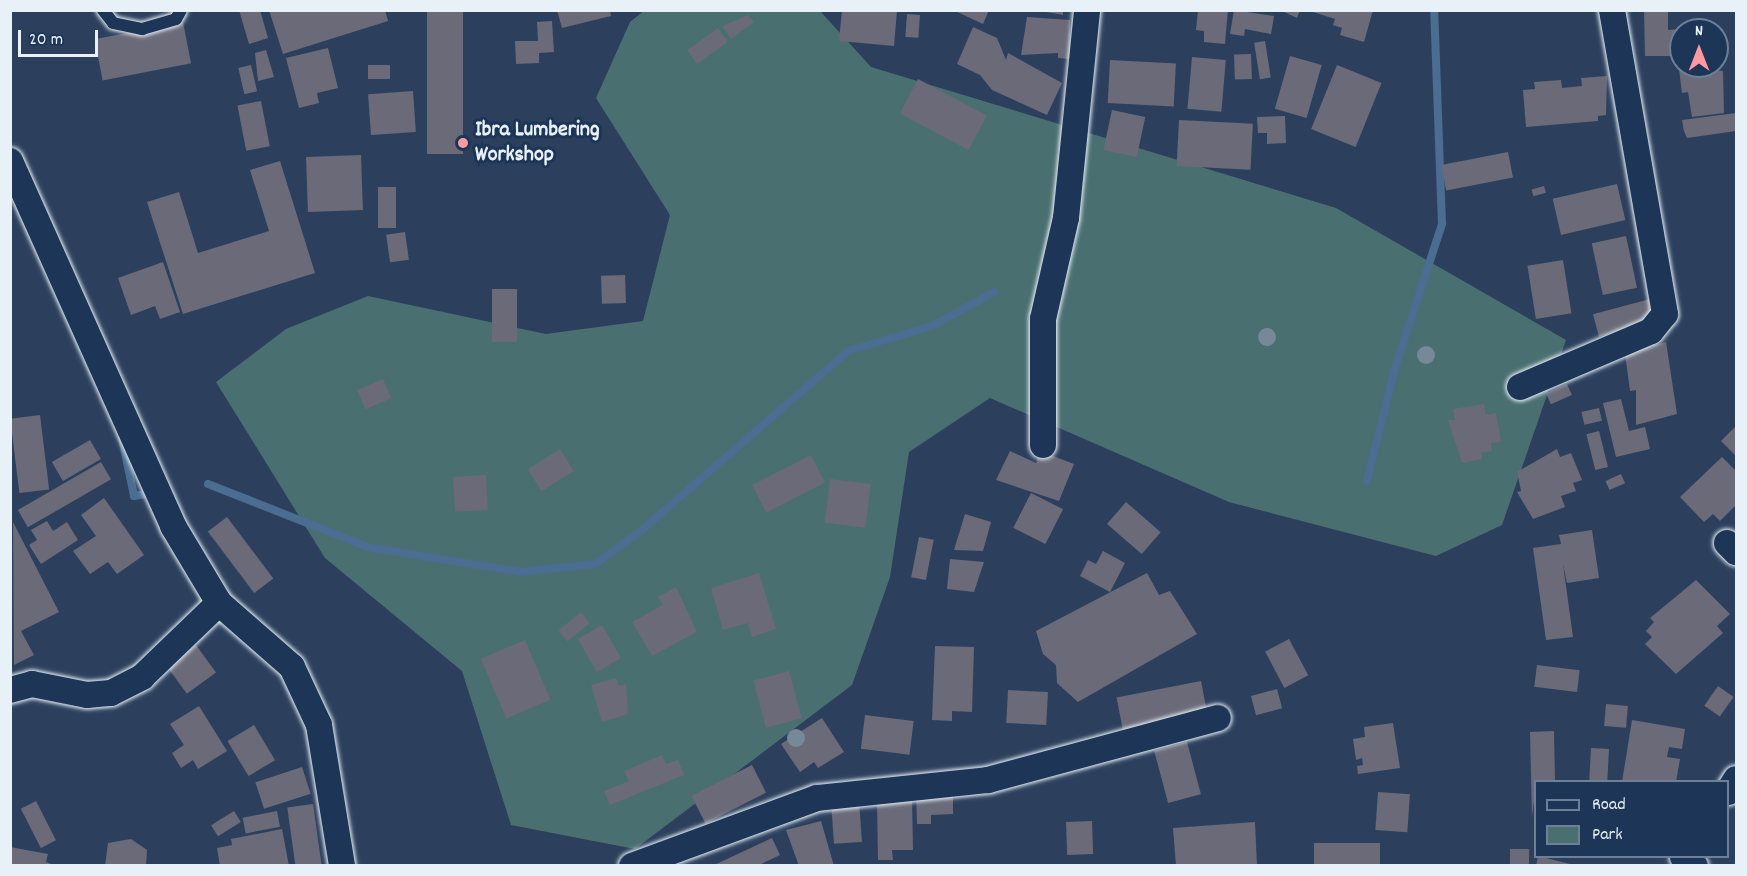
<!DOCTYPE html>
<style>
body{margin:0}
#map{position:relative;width:1747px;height:876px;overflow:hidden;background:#2c405e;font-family:Dekko,sans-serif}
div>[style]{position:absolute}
.green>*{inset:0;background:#4a6f71}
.stream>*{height:8px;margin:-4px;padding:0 4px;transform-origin:4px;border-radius:4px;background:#4b6d92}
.building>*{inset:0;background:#6a6a79;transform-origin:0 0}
.roads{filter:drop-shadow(0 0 2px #e8f1f8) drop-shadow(0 0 2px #e8f1f8)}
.lane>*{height:12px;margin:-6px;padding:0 6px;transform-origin:6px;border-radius:6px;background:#1d3557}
.street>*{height:26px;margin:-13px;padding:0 13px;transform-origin:13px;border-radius:13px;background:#1d3557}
.trees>*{width:18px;height:18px;margin:-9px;border-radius:50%;background:#758999}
.dots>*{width:16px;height:16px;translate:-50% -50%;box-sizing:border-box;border:3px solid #1d3557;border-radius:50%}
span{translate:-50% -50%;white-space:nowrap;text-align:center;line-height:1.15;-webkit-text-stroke:6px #1d3557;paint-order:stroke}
.poi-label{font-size:22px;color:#e8f1f8;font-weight:700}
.left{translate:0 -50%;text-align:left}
.frame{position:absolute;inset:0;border:12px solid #e8f1f8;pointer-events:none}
.legend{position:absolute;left:1534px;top:780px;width:195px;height:78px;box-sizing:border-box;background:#1d3557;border:2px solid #6e8097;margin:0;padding:8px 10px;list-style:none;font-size:18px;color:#e8f1f8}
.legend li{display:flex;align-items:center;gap:12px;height:30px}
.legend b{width:30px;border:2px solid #6e8097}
.north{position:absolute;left:1669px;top:18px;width:60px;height:60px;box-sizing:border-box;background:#1d3557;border:2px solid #6e8097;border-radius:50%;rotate:0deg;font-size:16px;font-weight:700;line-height:24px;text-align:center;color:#e8f1f8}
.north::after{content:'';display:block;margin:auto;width:21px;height:27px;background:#ff9aa2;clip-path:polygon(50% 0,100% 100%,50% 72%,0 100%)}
.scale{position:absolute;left:18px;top:30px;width:80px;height:27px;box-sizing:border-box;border:3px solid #e8f1f8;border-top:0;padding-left:8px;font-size:18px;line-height:21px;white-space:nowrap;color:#e8f1f8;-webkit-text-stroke:4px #1d3557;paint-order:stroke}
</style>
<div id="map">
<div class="green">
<i style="clip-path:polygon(645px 10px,820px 11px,871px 67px,1336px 208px,1566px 340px,1502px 525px,1436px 556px,1229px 502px,990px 398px,909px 452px,890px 577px,852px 685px,635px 849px,511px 825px,462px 671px,325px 558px,216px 382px,286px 329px,368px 296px,546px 334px,643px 321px,670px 215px,596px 98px,630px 22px)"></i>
</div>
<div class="stream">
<i style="left:122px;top:438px;width:59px;rotate:78.3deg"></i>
<i style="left:134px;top:496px;width:20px;rotate:-9deg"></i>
<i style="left:1367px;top:481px;width:113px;rotate:-76.2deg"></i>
<i style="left:1394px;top:371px;width:155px;rotate:-71.9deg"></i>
<i style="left:1442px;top:224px;width:214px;rotate:-92.1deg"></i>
<i style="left:208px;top:484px;width:172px;rotate:21.5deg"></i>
<i style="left:368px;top:547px;width:154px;rotate:9.3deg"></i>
<i style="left:520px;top:572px;width:75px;rotate:-6.1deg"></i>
<i style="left:595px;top:564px;width:58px;rotate:-35.9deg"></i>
<i style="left:642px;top:530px;width:273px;rotate:-41deg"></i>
<i style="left:848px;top:351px;width:88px;rotate:-16.6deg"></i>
<i style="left:932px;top:326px;width:71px;rotate:-28.7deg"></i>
</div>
<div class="building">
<i style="clip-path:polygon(239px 10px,260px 10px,268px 38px,249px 44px)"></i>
<i style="clip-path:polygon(269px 10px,385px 10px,388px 21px,283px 54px)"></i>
<i style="left:427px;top:10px;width:36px;height:144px"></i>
<i style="clip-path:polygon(557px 10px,610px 10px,611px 16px,562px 28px)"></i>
<i style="clip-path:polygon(842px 10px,897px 10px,894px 46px,839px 41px)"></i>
<i style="clip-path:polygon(953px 10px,989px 10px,983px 24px)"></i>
<i style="clip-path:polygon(1035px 10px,1063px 10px,1063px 15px)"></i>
<i style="clip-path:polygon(1198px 10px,1228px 10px,1225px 44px,1204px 42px,1204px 31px,1196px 30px)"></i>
<i style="clip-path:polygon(1234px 10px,1274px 16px,1271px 34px,1245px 29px,1244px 36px,1230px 34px)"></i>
<i style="clip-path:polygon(1280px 10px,1300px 10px,1297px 18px)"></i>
<i style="clip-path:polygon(1307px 10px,1373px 10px,1364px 42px,1340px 35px,1342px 28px,1333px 25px,1335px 19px)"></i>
<i style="clip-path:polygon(1644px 10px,1668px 10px,1668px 30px,1681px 29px,1681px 56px,1645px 56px)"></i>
<i style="left:907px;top:14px;width:13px;height:23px;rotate:4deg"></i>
<i style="clip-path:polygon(748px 15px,754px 22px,731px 39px,722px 26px)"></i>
<i style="clip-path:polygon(1027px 17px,1070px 20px,1070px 59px,1058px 58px,1058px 53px,1021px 55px)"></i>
<i style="clip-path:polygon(552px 21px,554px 52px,539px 53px,539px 63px,516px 64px,515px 41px,538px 41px,537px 22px)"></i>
<i style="left:183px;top:22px;width:42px;height:90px;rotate:79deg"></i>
<i style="clip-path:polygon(973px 27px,997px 38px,1006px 60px,1008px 53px,1062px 83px,1047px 115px,992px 90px,980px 75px,957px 64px)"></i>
<i style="left:718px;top:28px;width:17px;height:38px;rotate:54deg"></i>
<i style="left:1717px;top:29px;width:6px;height:27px"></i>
<i style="left:1265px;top:41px;width:37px;height:11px;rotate:81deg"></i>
<i style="clip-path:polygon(328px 48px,338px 88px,317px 93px,319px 103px,299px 108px,286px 58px)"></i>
<i style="clip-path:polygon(266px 50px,274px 77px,258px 81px,255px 53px)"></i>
<i style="left:1251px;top:54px;width:25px;height:17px;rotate:88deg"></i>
<i style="left:1290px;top:56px;width:33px;height:55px;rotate:16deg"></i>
<i style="left:1192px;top:57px;width:34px;height:52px;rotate:5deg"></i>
<i style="left:1110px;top:60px;width:66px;height:43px;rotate:3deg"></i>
<i style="left:251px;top:65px;width:27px;height:13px;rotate:77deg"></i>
<i style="left:368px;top:65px;width:22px;height:14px"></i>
<i style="left:1337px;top:65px;width:48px;height:69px;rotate:22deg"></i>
<i style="clip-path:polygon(1683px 66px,1723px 71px,1724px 113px,1692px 117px,1688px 92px,1682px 93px,1679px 69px)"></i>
<i style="clip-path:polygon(1607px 76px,1606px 115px,1598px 116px,1598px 121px,1526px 127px,1523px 90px,1535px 89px,1534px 82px,1561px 80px,1562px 88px,1582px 86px,1581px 78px)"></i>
<i style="left:918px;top:79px;width:78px;height:39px;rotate:28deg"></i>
<i style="left:413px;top:91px;width:41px;height:45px;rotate:86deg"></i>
<i style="left:261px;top:101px;width:46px;height:24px;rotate:79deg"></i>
<i style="left:1112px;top:110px;width:34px;height:41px;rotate:12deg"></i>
<i style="clip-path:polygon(1736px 113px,1736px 131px,1687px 138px,1684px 131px,1682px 120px)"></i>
<i style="clip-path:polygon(1285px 116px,1286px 143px,1267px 144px,1267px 133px,1258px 133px,1257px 117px)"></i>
<i style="left:1179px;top:120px;width:74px;height:46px;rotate:3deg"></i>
<i style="left:1508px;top:152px;width:26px;height:68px;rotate:79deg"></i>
<i style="left:361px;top:155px;width:55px;height:55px;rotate:88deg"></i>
<i style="clip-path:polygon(280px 161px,315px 273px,183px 314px,147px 202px,179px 192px,198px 253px,269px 231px,250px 170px)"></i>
<i style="left:1617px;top:184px;width:37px;height:66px;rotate:77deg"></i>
<i style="left:1544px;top:186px;width:7px;height:13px;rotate:74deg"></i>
<i style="left:378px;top:187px;width:18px;height:41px"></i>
<i style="left:405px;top:232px;width:28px;height:19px;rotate:82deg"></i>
<i style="left:1626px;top:236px;width:53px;height:35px;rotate:78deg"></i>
<i style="left:1563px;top:260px;width:54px;height:36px;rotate:81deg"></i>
<i style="clip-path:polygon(163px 262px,180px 312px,160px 319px,155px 306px,131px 315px,118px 278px)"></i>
<i style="left:625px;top:275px;width:28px;height:24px;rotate:88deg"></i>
<i style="left:492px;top:289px;width:25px;height:53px"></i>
<i style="left:1650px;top:299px;width:23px;height:59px;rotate:75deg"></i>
<i style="clip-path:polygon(1666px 342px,1677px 414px,1636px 425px,1636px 390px,1630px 391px,1625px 353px)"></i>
<i style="left:383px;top:379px;width:21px;height:28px;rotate:67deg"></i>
<i style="left:1567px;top:384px;width:12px;height:23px;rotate:66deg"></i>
<i style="clip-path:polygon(1621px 399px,1629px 431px,1645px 427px,1650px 449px,1616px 457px,1603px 403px)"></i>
<i style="clip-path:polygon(1484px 404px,1486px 415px,1496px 413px,1501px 442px,1491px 443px,1492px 451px,1481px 453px,1482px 459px,1462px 463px,1448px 420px,1455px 420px,1453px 409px)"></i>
<i style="left:1599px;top:408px;width:13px;height:18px;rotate:77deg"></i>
<i style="left:40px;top:415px;width:75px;height:30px;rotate:83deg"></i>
<i style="clip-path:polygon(1736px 426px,1736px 456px,1721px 441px)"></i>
<i style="left:1599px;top:431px;width:37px;height:13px;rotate:76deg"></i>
<i style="left:90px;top:440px;width:22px;height:44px;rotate:60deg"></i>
<i style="left:560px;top:449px;width:26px;height:38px;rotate:58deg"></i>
<i style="clip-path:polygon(1557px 449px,1560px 457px,1571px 453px,1582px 480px,1573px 483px,1576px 491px,1561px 496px,1565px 507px,1533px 519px,1517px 492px,1521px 491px,1517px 472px)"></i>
<i style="clip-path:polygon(1010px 451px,1036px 463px,1040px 451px,1074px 464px,1059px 501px,996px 480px)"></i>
<i style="left:811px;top:455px;width:31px;height:66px;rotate:63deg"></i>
<i style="clip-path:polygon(1722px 457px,1736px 471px,1736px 505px,1720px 521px,1713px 514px,1704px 522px,1680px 497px)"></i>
<i style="left:101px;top:462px;width:20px;height:96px;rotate:60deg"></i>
<i style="left:1621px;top:474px;width:10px;height:17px;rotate:66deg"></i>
<i style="left:486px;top:475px;width:35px;height:33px;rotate:87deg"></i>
<i style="left:830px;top:479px;width:41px;height:44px;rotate:7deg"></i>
<i style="left:1031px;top:493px;width:36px;height:39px;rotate:27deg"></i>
<i style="clip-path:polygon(104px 498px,144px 555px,117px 574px,108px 562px,90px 574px,73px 551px,96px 536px,81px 515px)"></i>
<i style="left:1126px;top:502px;width:46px;height:29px;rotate:41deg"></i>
<i style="clip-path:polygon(965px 514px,991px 522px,983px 551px,954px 550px)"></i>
<i style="left:227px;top:517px;width:77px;height:24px;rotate:53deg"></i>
<i style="clip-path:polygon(47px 521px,53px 531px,67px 522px,78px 540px,41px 564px,29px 545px,37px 540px,31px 530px)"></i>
<i style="clip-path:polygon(13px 522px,59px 612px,21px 631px,34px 655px,14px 665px)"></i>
<i style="clip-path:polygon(1592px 530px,1599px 578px,1567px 583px,1563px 564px,1573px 637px,1546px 640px,1533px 548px,1561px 544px,1559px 535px)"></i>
<i style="left:919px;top:537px;width:15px;height:41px;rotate:11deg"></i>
<i style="clip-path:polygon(1103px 551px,1125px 563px,1110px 592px,1080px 576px,1088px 560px,1096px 564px)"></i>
<i style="clip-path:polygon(950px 559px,984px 562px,974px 592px,947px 589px)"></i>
<i style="clip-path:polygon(759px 573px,776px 629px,752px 637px,748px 623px,723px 630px,711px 588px)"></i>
<i style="clip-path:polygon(1147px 573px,1159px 595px,1170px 591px,1197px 634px,1078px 702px,1057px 683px,1056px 665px,1043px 654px,1036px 631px)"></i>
<i style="clip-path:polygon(1696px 580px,1730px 614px,1717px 626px,1723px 633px,1676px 674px,1645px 644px,1652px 637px,1646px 631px,1654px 622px,1650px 618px)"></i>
<i style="clip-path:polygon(676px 587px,697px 632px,652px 656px,632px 622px,663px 605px,658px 597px)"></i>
<i style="left:581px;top:612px;width:14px;height:29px;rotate:51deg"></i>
<i style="left:602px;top:625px;width:38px;height:28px;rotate:60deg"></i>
<i style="left:1289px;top:639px;width:41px;height:27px;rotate:62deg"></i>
<i style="left:525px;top:640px;width:65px;height:48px;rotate:67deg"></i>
<i style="left:196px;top:645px;width:34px;height:36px;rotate:54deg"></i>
<i style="clip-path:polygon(935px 646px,974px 647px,972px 712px,952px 711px,952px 721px,932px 720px)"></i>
<i style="left:1537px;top:665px;width:43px;height:22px;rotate:7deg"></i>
<i style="left:789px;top:671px;width:49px;height:37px;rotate:75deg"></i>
<i style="clip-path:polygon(616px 678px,619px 686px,626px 684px,628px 714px,602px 722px,591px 685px)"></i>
<i style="left:1201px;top:681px;width:37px;height:86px;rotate:79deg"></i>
<i style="left:1718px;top:686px;width:19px;height:24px;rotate:35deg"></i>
<i style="left:1277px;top:689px;width:20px;height:27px;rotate:75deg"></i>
<i style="left:1008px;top:690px;width:40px;height:33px;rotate:3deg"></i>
<i style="left:1606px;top:704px;width:22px;height:22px;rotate:5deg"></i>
<i style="clip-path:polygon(199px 706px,227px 751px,198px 769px,193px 760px,181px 768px,172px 753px,184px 745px,170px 724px)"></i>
<i style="left:865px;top:715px;width:49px;height:34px;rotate:7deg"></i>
<i style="clip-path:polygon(822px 718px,844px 752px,818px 768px,814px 762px,800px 772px,781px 744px)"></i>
<i style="clip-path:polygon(1632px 720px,1685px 729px,1682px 749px,1669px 747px,1667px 757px,1680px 759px,1676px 782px,1622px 782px)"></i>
<i style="clip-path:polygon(1393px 723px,1400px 768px,1358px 774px,1357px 766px,1363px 765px,1362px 758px,1356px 760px,1353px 739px,1365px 737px,1364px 727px)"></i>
<i style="left:254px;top:725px;width:41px;height:31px;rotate:59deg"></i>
<i style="clip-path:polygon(1554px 731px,1555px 782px,1536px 782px,1532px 818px,1530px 732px)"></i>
<i style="left:1187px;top:742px;width:54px;height:34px;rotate:75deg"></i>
<i style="left:1591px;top:748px;width:18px;height:34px;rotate:3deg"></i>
<i style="clip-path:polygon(662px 755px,666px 764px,678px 760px,684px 775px,610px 805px,604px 791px,629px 781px,624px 771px)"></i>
<i style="left:752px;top:765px;width:31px;height:68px;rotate:63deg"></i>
<i style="left:302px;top:767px;width:28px;height:49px;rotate:72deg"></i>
<i style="clip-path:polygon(953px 790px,953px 814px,931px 815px,931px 824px,917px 824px,916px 791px)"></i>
<i style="left:1378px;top:792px;width:32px;height:38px;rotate:4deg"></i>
<i style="clip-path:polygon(912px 795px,913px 850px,892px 850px,893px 860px,878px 860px,877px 803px)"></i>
<i style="left:859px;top:800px;width:42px;height:28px;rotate:86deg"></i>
<i style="left:36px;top:801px;width:44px;height:17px;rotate:63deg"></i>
<i style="left:313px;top:804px;width:63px;height:26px;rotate:82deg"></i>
<i style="left:234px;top:811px;width:13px;height:27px;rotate:58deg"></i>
<i style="left:277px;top:811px;width:16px;height:35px;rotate:79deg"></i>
<i style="clip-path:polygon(821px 821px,834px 866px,799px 866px,786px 830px)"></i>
<i style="left:1092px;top:821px;width:33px;height:26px;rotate:88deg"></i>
<i style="clip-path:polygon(1255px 822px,1257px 866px,1176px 866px,1173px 828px)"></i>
<i style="clip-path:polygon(282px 829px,289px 866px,220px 866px,217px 848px,232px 845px,231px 839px)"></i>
<i style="clip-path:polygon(772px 838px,780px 855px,757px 866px,712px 866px)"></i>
<i style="clip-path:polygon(131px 839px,147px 850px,146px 866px,105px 866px,108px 843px)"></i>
<i style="left:1314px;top:843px;width:66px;height:24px"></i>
<i style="clip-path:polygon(10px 847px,48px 854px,46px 862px,57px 866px,10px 866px)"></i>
<i style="left:1510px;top:849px;width:19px;height:17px"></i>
<i style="clip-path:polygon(1538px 856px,1574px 865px,1574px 866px,1536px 866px)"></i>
</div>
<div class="roads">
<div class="lane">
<i style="left:103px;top:10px;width:16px;rotate:52deg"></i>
<i style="left:113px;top:23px;width:30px;rotate:12deg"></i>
<i style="left:142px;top:29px;width:35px;rotate:-16deg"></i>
<i style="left:176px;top:19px;width:10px;rotate:-61deg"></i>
</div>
<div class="street">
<i style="left:10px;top:161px;width:400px;rotate:65.9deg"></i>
<i style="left:173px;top:526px;width:90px;rotate:59.1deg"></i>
<i style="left:219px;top:603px;width:97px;rotate:41.2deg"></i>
<i style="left:292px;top:667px;width:64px;rotate:65deg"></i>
<i style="left:319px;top:725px;width:143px;rotate:80.7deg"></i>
<i style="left:1520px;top:387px;width:142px;rotate:-23.1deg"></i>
<i style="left:1651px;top:331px;width:22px;rotate:-51deg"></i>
<i style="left:1665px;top:314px;width:309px;rotate:-99.9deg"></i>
<i style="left:1043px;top:445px;width:126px;rotate:-90deg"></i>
<i style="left:1043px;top:319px;width:104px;rotate:-77.2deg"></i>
<i style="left:1066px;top:218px;width:209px;rotate:-84.2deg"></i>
<i style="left:1727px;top:543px;width:13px;rotate:45deg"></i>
<i style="left:10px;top:690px;width:23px;rotate:-15deg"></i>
<i style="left:32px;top:684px;width:56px;rotate:11.3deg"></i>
<i style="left:87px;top:695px;width:24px;rotate:-5deg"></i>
<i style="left:111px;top:693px;width:35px;rotate:-27deg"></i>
<i style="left:142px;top:677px;width:107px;rotate:-43.9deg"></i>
<i style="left:1728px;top:792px;width:15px;rotate:-58deg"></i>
<i style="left:1683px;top:857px;width:15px;rotate:37deg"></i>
<i style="left:632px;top:866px;width:197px;rotate:-20.2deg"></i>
<i style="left:817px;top:798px;width:172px;rotate:-6deg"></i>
<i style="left:988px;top:780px;width:238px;rotate:-15.1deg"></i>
</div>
</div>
<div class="trees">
<i style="left:1267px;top:337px"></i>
<i style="left:1426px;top:355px"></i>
<i style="left:796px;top:738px"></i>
</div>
<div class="dots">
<i style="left:463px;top:143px;background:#ff9aa2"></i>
</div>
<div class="poi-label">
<span class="left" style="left:475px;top:143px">Ibra Lumbering<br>Workshop</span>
</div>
<div class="frame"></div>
<ul class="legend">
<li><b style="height:8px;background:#1d3557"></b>Road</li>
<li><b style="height:16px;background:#4a6f71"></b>Park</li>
</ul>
<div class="north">N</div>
<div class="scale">20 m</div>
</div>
